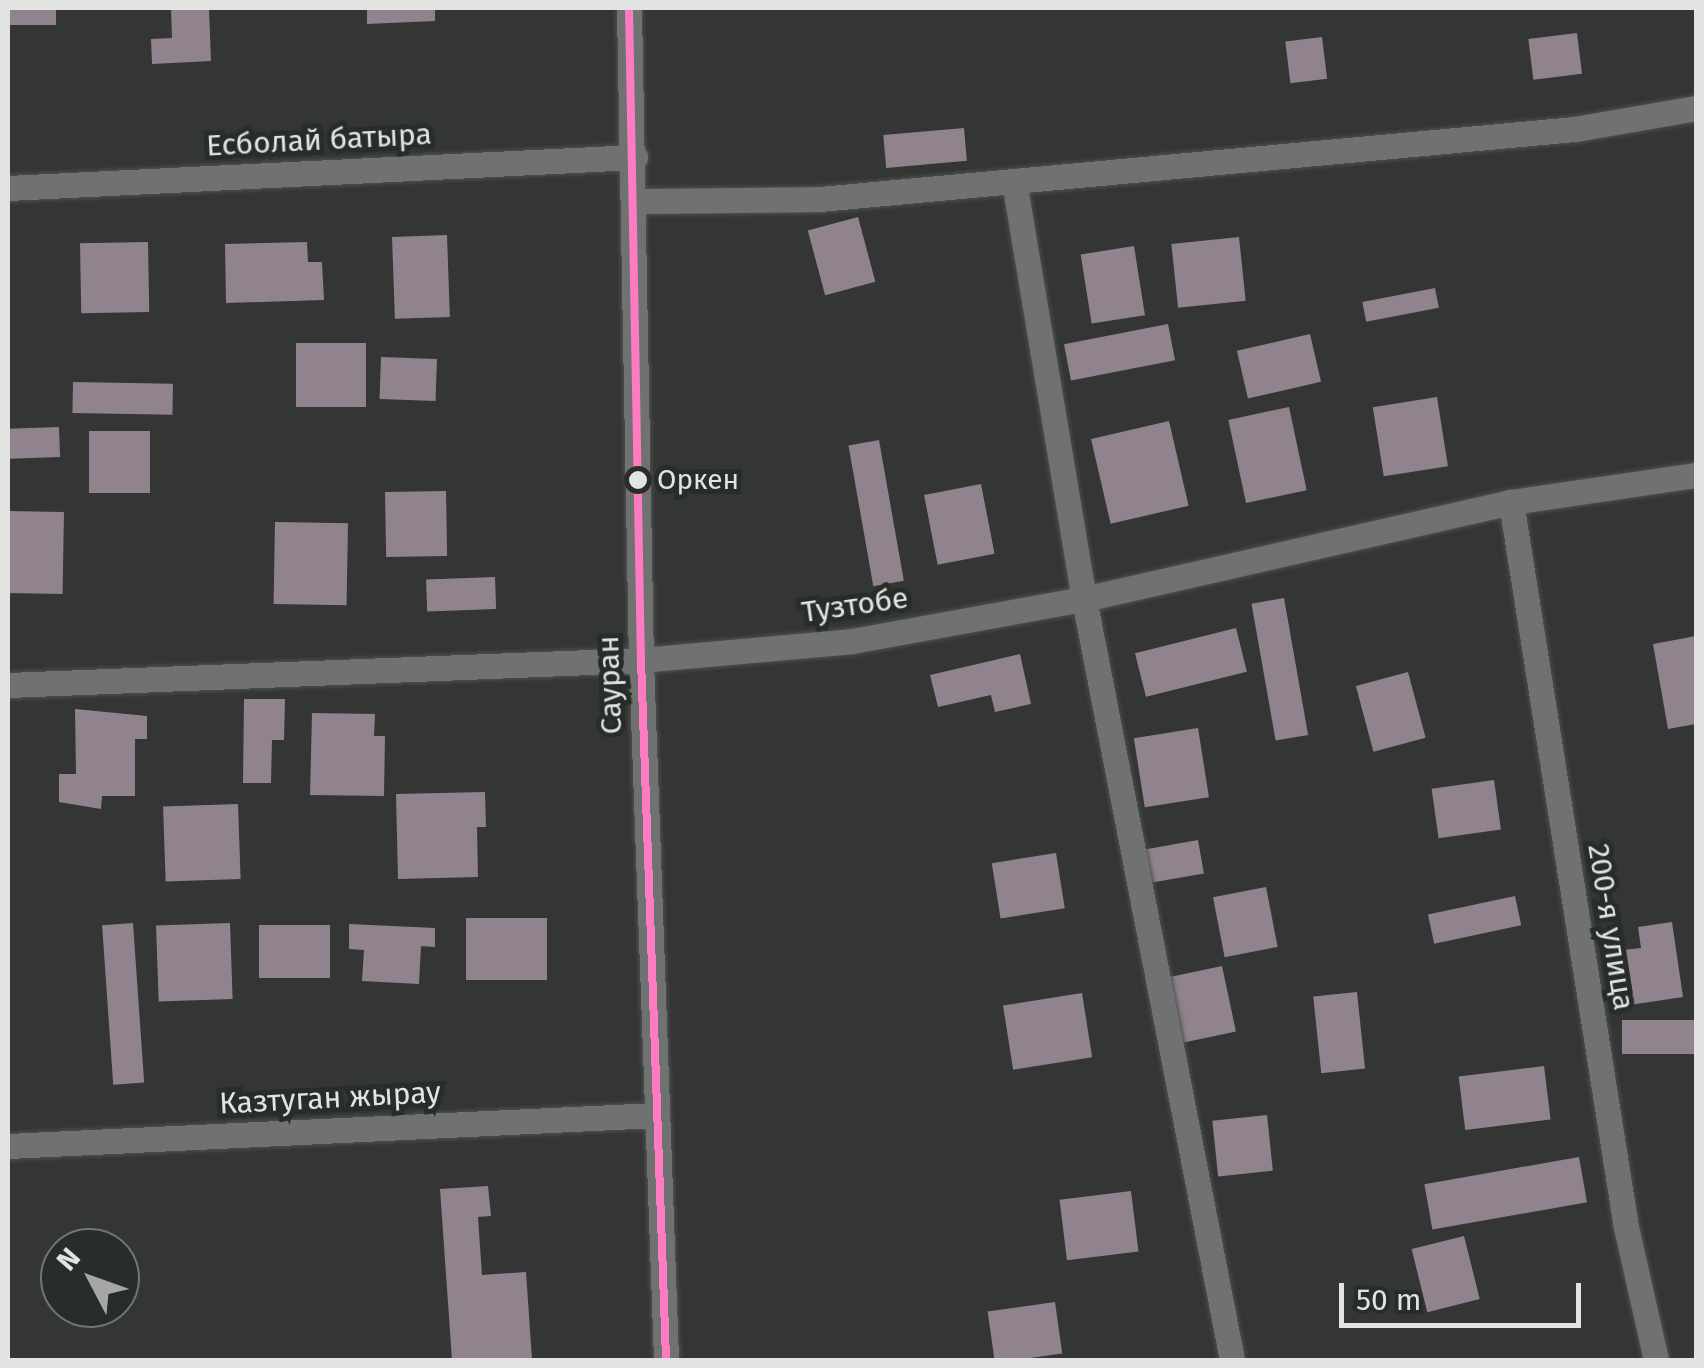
<!DOCTYPE html>
<meta charset="utf-8">
<style>
body{margin:0}
#map{position:relative;width:1704px;height:1368px;overflow:hidden;background:#333634;font-family:"Fira Sans",sans-serif}
div>[style]{position:absolute}
.building>*{inset:0;background:#90838d;transform-origin:0 0}
.roads{filter:drop-shadow(0 0 2px #4f5150) drop-shadow(0 0 2px #4f5150)}
.street>*{height:25px;margin:-12.5px;padding:0 12.5px;transform-origin:12.5px;border-radius:12.5px;background:#6f7270}
.bus-1>*{height:8px;margin:-4px;padding:0 4px;transform-origin:4px;border-radius:4px;background:#fe7ac1}
.dots>*{width:28px;height:28px;translate:-50% -50%;box-sizing:border-box;border:5px solid #282d29;border-radius:50%}
span{translate:-50% -50%;white-space:nowrap;text-align:center;line-height:1.15;-webkit-text-stroke:10px #282d29;paint-order:stroke}
.bus-label{font-size:28px;color:#e1e4e2}
.left{translate:0 -50%;text-align:left}
.street-label{font-size:30px;color:#e1e4e2}
.frame{position:absolute;inset:0;border:10px solid #e1e4e2;pointer-events:none}
.north{position:absolute;left:40px;top:1228px;width:100px;height:100px;box-sizing:border-box;background:#282d29;border:2px solid #727673;border-radius:50%;rotate:311deg;font-size:28px;font-weight:700;line-height:40px;text-align:center;color:#e1e4e2}
.north::after{content:'';display:block;margin:auto;width:35px;height:45px;background:#a4a7a5;clip-path:polygon(50% 0,100% 100%,50% 72%,0 100%)}
.scale{position:absolute;left:1339px;top:1283px;width:242px;height:45px;box-sizing:border-box;border:5px solid #e1e4e2;border-top:0;padding-left:12px;font-size:30px;line-height:35px;white-space:nowrap;color:#e1e4e2;-webkit-text-stroke:8px #282d29;paint-order:stroke}
</style>
<div id="map">
<div class="building">
<i style="left:8px;top:8px;width:48px;height:17px"></i>
<i style="clip-path:polygon(171px 8px,209px 8px,211px 61px,152px 64px,151px 39px,172px 38px)"></i>
<i style="clip-path:polygon(367px 8px,435px 8px,435px 21px,367px 24px)"></i>
<i style="left:1577px;top:33px;width:41px;height:49px;rotate:83deg"></i>
<i style="left:1322px;top:37px;width:42px;height:37px;rotate:83deg"></i>
<i style="left:964px;top:128px;width:33px;height:81px;rotate:85deg"></i>
<i style="left:858px;top:217px;width:67px;height:52px;rotate:75deg"></i>
<i style="left:447px;top:235px;width:82px;height:55px;rotate:88deg"></i>
<i style="left:1239px;top:237px;width:64px;height:68px;rotate:84deg"></i>
<i style="left:148px;top:242px;width:70px;height:68px;rotate:89deg"></i>
<i style="clip-path:polygon(307px 242px,308px 262px,322px 262px,324px 300px,226px 303px,225px 244px)"></i>
<i style="left:1134px;top:246px;width:70px;height:54px;rotate:81deg"></i>
<i style="left:1435px;top:288px;width:20px;height:74px;rotate:79deg"></i>
<i style="left:1168px;top:324px;width:37px;height:106px;rotate:79deg"></i>
<i style="left:1310px;top:334px;width:49px;height:75px;rotate:77deg"></i>
<i style="left:296px;top:343px;width:70px;height:64px"></i>
<i style="left:381px;top:357px;width:56px;height:42px;rotate:2deg"></i>
<i style="left:73px;top:382px;width:100px;height:31px;rotate:1deg"></i>
<i style="left:1437px;top:397px;width:70px;height:65px;rotate:81deg"></i>
<i style="left:1289px;top:407px;width:85px;height:62px;rotate:78deg"></i>
<i style="left:1169px;top:421px;width:87px;height:80px;rotate:77deg"></i>
<i style="left:59px;top:427px;width:30px;height:51px;rotate:88deg"></i>
<i style="left:89px;top:431px;width:61px;height:62px"></i>
<i style="left:879px;top:440px;width:143px;height:31px;rotate:80deg"></i>
<i style="left:981px;top:484px;width:71px;height:58px;rotate:79deg"></i>
<i style="left:446px;top:491px;width:65px;height:61px;rotate:89deg"></i>
<i style="left:8px;top:511px;width:56px;height:82px;rotate:1deg"></i>
<i style="left:275px;top:522px;width:73px;height:82px;rotate:1deg"></i>
<i style="left:495px;top:577px;width:32px;height:69px;rotate:88deg"></i>
<i style="left:1284px;top:598px;width:139px;height:33px;rotate:80deg"></i>
<i style="left:1236px;top:628px;width:45px;height:104px;rotate:76deg"></i>
<i style="clip-path:polygon(1696px 636px,1696px 724px,1668px 729px,1653px 644px)"></i>
<i style="clip-path:polygon(1020px 654px,1031px 704px,995px 712px,991px 695px,938px 707px,930px 675px)"></i>
<i style="left:1408px;top:672px;width:68px;height:54px;rotate:75deg"></i>
<i style="clip-path:polygon(244px 699px,285px 699px,284px 740px,272px 740px,271px 783px,243px 783px)"></i>
<i style="clip-path:polygon(75px 709px,147px 716px,147px 739px,135px 739px,135px 796px,102px 796px,101px 809px,59px 802px,59px 774px,76px 774px)"></i>
<i style="clip-path:polygon(312px 713px,375px 714px,374px 736px,385px 736px,384px 796px,310px 795px)"></i>
<i style="left:1198px;top:728px;width:70px;height:65px;rotate:81deg"></i>
<i style="left:1494px;top:780px;width:50px;height:63px;rotate:82deg"></i>
<i style="clip-path:polygon(485px 792px,486px 827px,477px 827px,478px 877px,398px 879px,396px 794px)"></i>
<i style="left:238px;top:804px;width:75px;height:75px;rotate:88deg"></i>
<i style="left:1198px;top:840px;width:34px;height:54px;rotate:80deg"></i>
<i style="left:1056px;top:853px;width:56px;height:65px;rotate:81deg"></i>
<i style="left:1266px;top:887px;width:61px;height:54px;rotate:79deg"></i>
<i style="left:1515px;top:896px;width:30px;height:89px;rotate:78deg"></i>
<i style="left:547px;top:918px;width:62px;height:81px;rotate:90deg"></i>
<i style="clip-path:polygon(1672px 922px,1683px 997px,1623px 1006px,1614px 951px,1641px 948px,1638px 927px)"></i>
<i style="left:133px;top:923px;width:160px;height:31px;rotate:86deg"></i>
<i style="left:230px;top:923px;width:76px;height:74px;rotate:88deg"></i>
<i style="clip-path:polygon(349px 924px,435px 928px,435px 947px,421px 946px,419px 984px,362px 981px,364px 950px,349px 949px)"></i>
<i style="left:330px;top:925px;width:53px;height:71px;rotate:90deg"></i>
<i style="left:1222px;top:966px;width:67px;height:58px;rotate:78deg"></i>
<i style="left:1357px;top:992px;width:77px;height:44px;rotate:84deg"></i>
<i style="left:1082px;top:993px;width:65px;height:80px;rotate:81deg"></i>
<i style="left:1696px;top:1020px;width:34px;height:74px;rotate:90deg"></i>
<i style="left:1544px;top:1066px;width:54px;height:86px;rotate:83deg"></i>
<i style="left:1267px;top:1115px;width:56px;height:55px;rotate:84deg"></i>
<i style="left:1579px;top:1157px;width:46px;height:157px;rotate:80deg"></i>
<i style="clip-path:polygon(488px 1186px,491px 1216px,478px 1217px,482px 1275px,526px 1272px,532px 1359px,452px 1360px,440px 1189px)"></i>
<i style="left:1131px;top:1191px;width:61px;height:72px;rotate:83deg"></i>
<i style="left:1464px;top:1236px;width:65px;height:54px;rotate:76deg"></i>
<i style="left:1055px;top:1302px;width:52px;height:68px;rotate:82deg"></i>
</div>
<div class="roads">
<div class="street">
<i style="left:629px;top:8px;width:652px;rotate:88.95deg"></i>
<i style="left:641px;top:660px;width:700px;rotate:87.95deg"></i>
<i style="left:1014px;top:181px;width:424px;rotate:80.5deg"></i>
<i style="left:1084px;top:599px;width:775px;rotate:78.99deg"></i>
<i style="left:8px;top:188px;width:628px;rotate:-2.83deg"></i>
<i style="left:635px;top:201px;width:185px;rotate:-0.6deg"></i>
<i style="left:820px;top:199px;width:758px;rotate:-5.3deg"></i>
<i style="left:1575px;top:129px;width:123px;rotate:-9.8deg"></i>
<i style="left:1511px;top:502px;width:734px;rotate:80.99deg"></i>
<i style="left:1626px;top:1227px;width:136px;rotate:77.3deg"></i>
<i style="left:8px;top:685px;width:633px;rotate:-2.26deg"></i>
<i style="left:641px;top:660px;width:212px;rotate:-5.1deg"></i>
<i style="left:852px;top:641px;width:236px;rotate:-10.3deg"></i>
<i style="left:1084px;top:599px;width:438px;rotate:-12.8deg"></i>
<i style="left:1511px;top:502px;width:187px;rotate:-8.3deg"></i>
<i style="left:8px;top:1146px;width:649px;rotate:-2.74deg"></i>
</div>
</div>
<div class="bus-1">
<i style="left:629px;top:8px;width:652px;rotate:88.95deg"></i>
<i style="left:641px;top:660px;width:700px;rotate:87.95deg"></i>
</div>
<div class="dots">
<i style="left:638px;top:480px;background:#e1e4e2"></i>
</div>
<div class="bus-label">
<span class="left" style="left:657px;top:480px">Оркен</span>
</div>
<div class="street-label">
<span style="left:319px;top:140px;rotate:-3deg">Есболай батыра</span>
<span style="left:855px;top:605px;rotate:-8deg">Тузтобе</span>
<span style="left:610px;top:685px;rotate:-92deg">Сауран</span>
<span style="left:1611px;top:927px;rotate:81deg">200-я улица</span>
<span style="left:330px;top:1098px;rotate:-3deg">Казтуган жырау</span>
</div>
<div class="frame"></div>
<div class="north">N</div>
<div class="scale">50 m</div>
</div>
